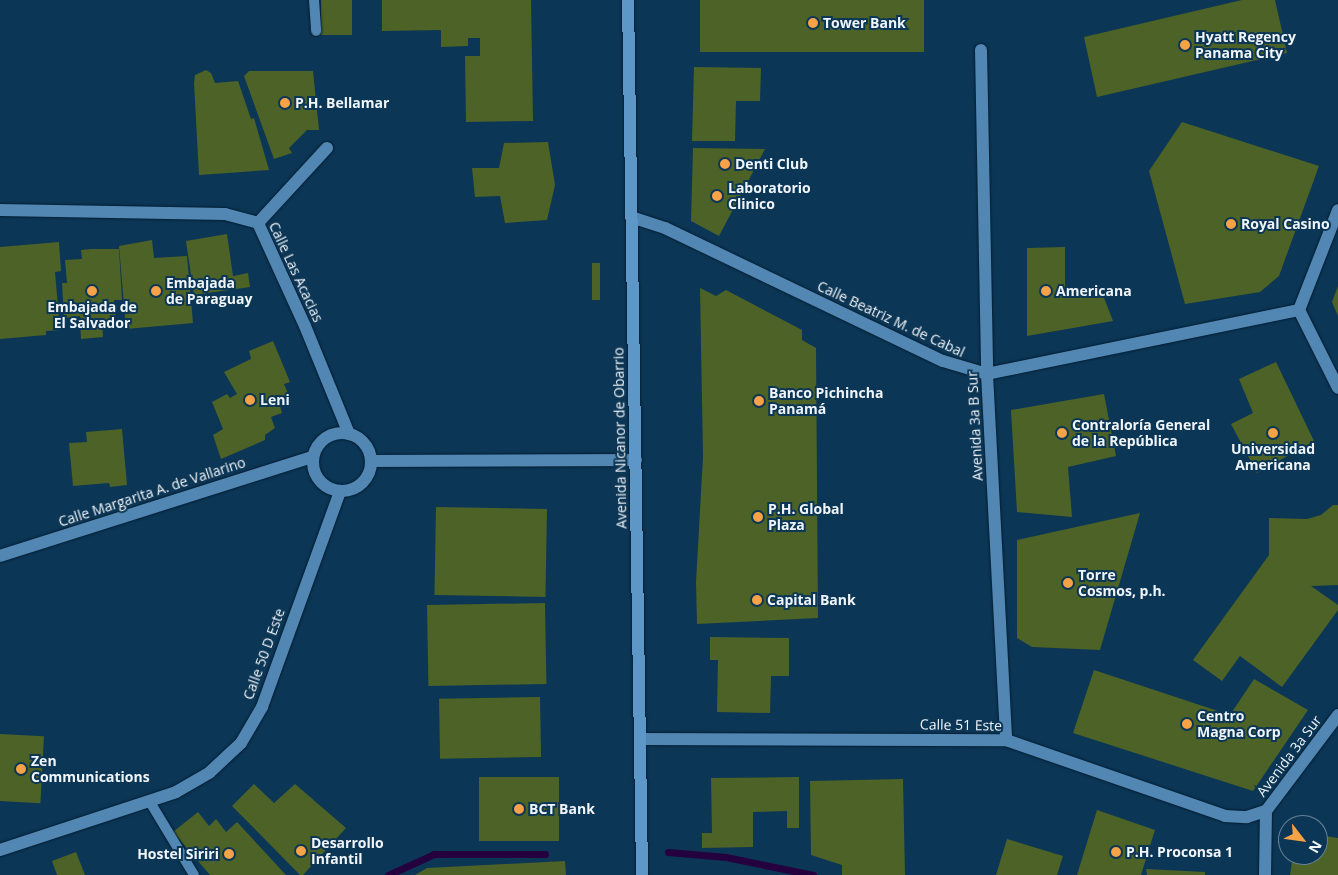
<!DOCTYPE html>
<meta charset="utf-8">
<style>
body{margin:0}
#map{position:relative;width:1338px;height:875px;overflow:hidden;background:#0c3655;font-family:"Open Sans",sans-serif}
div>[style]{position:absolute}
.stream>*{height:7px;margin:-3.5px;padding:0 3.5px;transform-origin:3.5px;border-radius:3.5px;background:#25003f}
.building>*{inset:0;background:#4d6226;transform-origin:0 0}
.roads{filter:drop-shadow(0 0 1px #021d32) drop-shadow(0 0 1px #021d32)}
.service>*{height:10px;margin:-5px;padding:0 5px;transform-origin:5px;border-radius:5px;background:#5287b3}
.minor>*{height:12px;margin:-6px;padding:0 6px;transform-origin:6px;border-radius:6px;background:#5287b3}
.minor>.ring{margin:-6px;padding:0;box-sizing:content-box;background:none;border:12px solid #5287b3;border-radius:50%}
.secondary>*{height:12px;margin:-6px;padding:0 6px;transform-origin:6px;border-radius:6px;background:#5c97c7}
.dots>*{width:14px;height:14px;translate:-50% -50%;box-sizing:border-box;border:2px solid #0c3655;border-radius:50%}
span{translate:-50% -50%;white-space:nowrap;text-align:center;line-height:1.15;-webkit-text-stroke:4px #0c3655;paint-order:stroke}
.poi-label{font-size:14px;color:#f0f5fa;font-weight:700}
.left{translate:0 -50%;text-align:left}
.right{translate:-100% -50%;text-align:right}
.street-label{font-size:14px;color:#f0f5fa}
.north{position:absolute;left:1278px;top:815px;width:50px;height:50px;box-sizing:border-box;background:#0c3655;border:1px solid #678297;border-radius:50%;rotate:120deg;font-size:14px;font-weight:700;line-height:20px;text-align:center;color:#f0f5fa}
.north::after{content:'';display:block;margin:auto;width:18px;height:22px;background:#f5a346;clip-path:polygon(50% 0,100% 100%,50% 72%,0 100%)}
</style>
<div id="map">
<div class="stream">
<i style="left:668px;top:852px;width:58px;rotate:4.9deg"></i>
<i style="left:726px;top:857px;width:89px;rotate:11.7deg"></i>
<i style="left:388px;top:875px;width:51px;rotate:-24.5deg"></i>
<i style="left:434px;top:854px;width:111px"></i>
</div>
<div class="building">
<i style="left:321px;top:0;width:31px;height:35px"></i>
<i style="clip-path:polygon(382px 0,531px 0,533px 121px,466px 122px,465px 56px,480px 56px,480px 38px,468px 38px,468px 46px,441px 47px,441px 30px,382px 31px)"></i>
<i style="left:700px;top:0;width:224px;height:52px"></i>
<i style="clip-path:polygon(1242px 0,1275px 0,1287px 53px,1097px 97px,1084px 37px)"></i>
<i style="clip-path:polygon(694px 67px,761px 68px,760px 101px,736px 101px,735px 141px,692px 141px)"></i>
<i style="clip-path:polygon(206px 70px,211px 73px,215px 83px,238px 81px,251px 119px,254px 118px,269px 170px,199px 175px,194px 83px,195px 75px)"></i>
<i style="clip-path:polygon(249px 71px,313px 71px,319px 130px,307px 130px,289px 148px,292px 153px,274px 159px,244px 76px)"></i>
<i style="clip-path:polygon(1182px 122px,1319px 166px,1279px 276px,1260px 292px,1185px 304px,1149px 171px)"></i>
<i style="clip-path:polygon(548px 142px,555px 185px,547px 220px,505px 223px,500px 196px,475px 197px,472px 168px,499px 168px,504px 143px)"></i>
<i style="clip-path:polygon(693px 148px,765px 149px,719px 236px,691px 221px)"></i>
<i style="clip-path:polygon(227px 234px,233px 276px,248px 273px,250px 287px,194px 295px,186px 241px)"></i>
<i style="clip-path:polygon(152px 240px,154px 258px,187px 256px,193px 323px,126px 329px,119px 246px)"></i>
<i style="clip-path:polygon(59px 242px,61px 271px,55px 272px,60px 330px,46px 331px,46px 335px,0 339px,0 247px)"></i>
<i style="clip-path:polygon(1065px 247px,1065px 293px,1101px 290px,1113px 321px,1027px 336px,1027px 248px)"></i>
<i style="clip-path:polygon(91px 249px,119px 249px,122px 300px,114px 300px,116px 320px,102px 321px,103px 337px,81px 339px,80px 316px,64px 318px,62px 283px,67px 283px,65px 260px,82px 259px,81px 250px)"></i>
<i style="left:592px;top:263px;width:8px;height:37px"></i>
<i style="clip-path:polygon(1338px 286px,1338px 316px,1332px 302px)"></i>
<i style="clip-path:polygon(700px 288px,716px 296px,726px 290px,802px 330px,802px 340px,816px 348px,818px 618px,697px 624px,696px 582px,703px 457px)"></i>
<i style="clip-path:polygon(273px 341px,290px 382px,284px 384px,290px 398px,279px 402px,282px 413px,271px 417px,275px 428px,265px 435px,265px 440px,221px 459px,213px 435px,223px 429px,212px 402px,227px 394px,230px 398px,237px 394px,224px 372px,251px 359px,249px 351px)"></i>
<i style="clip-path:polygon(1276px 362px,1314px 441px,1257px 473px,1231px 424px,1253px 413px,1239px 379px)"></i>
<i style="clip-path:polygon(1104px 394px,1116px 456px,1068px 467px,1072px 517px,1017px 512px,1011px 410px)"></i>
<i style="clip-path:polygon(122px 429px,127px 485px,110px 487px,109px 483px,73px 486px,69px 443px,87px 442px,86px 432px)"></i>
<i style="clip-path:polygon(1333px 505px,1338px 505px,1338px 585px,1311px 586px,1338px 605px,1338px 610px,1282px 687px,1240px 656px,1222px 681px,1193px 660px,1269px 555px,1269px 518px,1307px 519px,1321px 515px)"></i>
<i style="left:436px;top:507px;width:111px;height:88px;rotate:1deg"></i>
<i style="clip-path:polygon(1140px 513px,1100px 650px,1032px 647px,1017px 638px,1017px 540px)"></i>
<i style="left:545px;top:603px;width:81px;height:118px;rotate:89deg"></i>
<i style="clip-path:polygon(710px 637px,789px 638px,789px 676px,771px 676px,770px 713px,717px 712px,718px 660px,710px 660px)"></i>
<i style="clip-path:polygon(1094px 670px,1230px 715px,1254px 679px,1308px 710px,1253px 791px,1073px 733px)"></i>
<i style="left:540px;top:697px;width:60px;height:101px;rotate:89deg"></i>
<i style="left:0;top:734px;width:44px;height:67px;rotate:3deg"></i>
<i style="left:479px;top:777px;width:80px;height:64px"></i>
<i style="clip-path:polygon(799px 777px,799px 828px,787px 828px,787px 811px,753px 812px,753px 847px,702px 848px,702px 833px,712px 833px,711px 778px)"></i>
<i style="clip-path:polygon(903px 779px,905px 875px,842px 875px,842px 865px,811px 855px,810px 781px)"></i>
<i style="clip-path:polygon(254px 784px,274px 803px,295px 784px,346px 828px,303px 875px,300px 875px,232px 806px)"></i>
<i style="clip-path:polygon(1097px 810px,1155px 830px,1141px 875px,1077px 875px)"></i>
<i style="clip-path:polygon(198px 812px,209px 826px,216px 819px,226px 832px,237px 822px,286px 875px,210px 875px,173px 832px)"></i>
<i style="clip-path:polygon(1318px 835px,1338px 838px,1338px 875px,1290px 875px,1293px 855px,1318px 855px)"></i>
<i style="clip-path:polygon(1007px 839px,1063px 856px,1057px 875px,996px 875px)"></i>
<i style="clip-path:polygon(76px 852px,85px 875px,57px 875px,52px 861px)"></i>
<i style="clip-path:polygon(565px 861px,566px 875px,415px 875px,427px 868px)"></i>
<i style="clip-path:polygon(1146px 869px,1205px 872px,1205px 875px,1147px 875px)"></i>
</div>
<div class="roads">
<div class="service">
<i style="left:314px;top:0;width:31px;rotate:86deg"></i>
<i style="left:150px;top:802px;width:85px;rotate:58.9deg"></i>
</div>
<div class="minor">
<i style="left:981px;top:50px;width:324px;rotate:88.9deg"></i>
<i style="left:987px;top:374px;width:366px;rotate:87deg"></i>
<i style="left:0;top:210px;width:225px;rotate:1deg"></i>
<i style="left:225px;top:214px;width:34px;rotate:15deg"></i>
<i style="left:258px;top:223px;width:113px;rotate:65.5deg"></i>
<i style="left:305px;top:326px;width:117px;rotate:67.8deg"></i>
<i style="left:631px;top:217px;width:36px;rotate:18deg"></i>
<i style="left:665px;top:228px;width:308px;rotate:25.6deg"></i>
<i style="left:943px;top:361px;width:46px;rotate:16.5deg"></i>
<i style="left:987px;top:374px;width:318px;rotate:-11.6deg"></i>
<i style="left:258px;top:223px;width:102px;rotate:-47.4deg"></i>
<i style="left:1299px;top:310px;width:107px;rotate:-68.7deg"></i>
<i style="left:1299px;top:310px;width:87px;rotate:63.4deg"></i>
<i class="ring" style="left:313px;top:433px;width:46px;height:46px"></i>
<i style="left:371px;top:461px;width:265px;rotate:-0.2deg"></i>
<i style="left:0;top:556px;width:328px;rotate:-17.6deg"></i>
<i style="left:641px;top:739px;width:365px;rotate:0.2deg"></i>
<i style="left:1006px;top:740px;width:232px;rotate:19.1deg"></i>
<i style="left:1225px;top:816px;width:22px;rotate:3deg"></i>
<i style="left:1247px;top:817px;width:20px;rotate:-18deg"></i>
<i style="left:0;top:850px;width:185px;rotate:-18.2deg"></i>
<i style="left:176px;top:792px;width:39px;rotate:-30deg"></i>
<i style="left:210px;top:772px;width:42px;rotate:-43.1deg"></i>
<i style="left:241px;top:743px;width:42px;rotate:-59.7deg"></i>
<i style="left:262px;top:707px;width:230px;rotate:-70.1deg"></i>
<i style="left:1265px;top:875px;width:64px;rotate:-89.1deg"></i>
<i style="left:1266px;top:811px;width:120px;rotate:-53.1deg"></i>
</div>
<div class="secondary">
<i style="left:628px;top:0;width:875px;rotate:89.08deg"></i>
</div>
</div>
<div class="dots">
<i style="left:813px;top:23px;background:#f5a346"></i>
<i style="left:1185px;top:45px;background:#f5a346"></i>
<i style="left:285px;top:103px;background:#f5a346"></i>
<i style="left:725px;top:164px;background:#f5a346"></i>
<i style="left:717px;top:196px;background:#f5a346"></i>
<i style="left:1231px;top:224px;background:#f5a346"></i>
<i style="left:92px;top:291px;background:#f5a346"></i>
<i style="left:156px;top:291px;background:#f5a346"></i>
<i style="left:1046px;top:291px;background:#f5a346"></i>
<i style="left:250px;top:400px;background:#f5a346"></i>
<i style="left:759px;top:401px;background:#f5a346"></i>
<i style="left:1062px;top:433px;background:#f5a346"></i>
<i style="left:1273px;top:433px;background:#f5a346"></i>
<i style="left:758px;top:517px;background:#f5a346"></i>
<i style="left:1068px;top:583px;background:#f5a346"></i>
<i style="left:757px;top:600px;background:#f5a346"></i>
<i style="left:1187px;top:724px;background:#f5a346"></i>
<i style="left:21px;top:769px;background:#f5a346"></i>
<i style="left:519px;top:809px;background:#f5a346"></i>
<i style="left:301px;top:851px;background:#f5a346"></i>
<i style="left:1116px;top:852px;background:#f5a346"></i>
<i style="left:229px;top:854px;background:#f5a346"></i>
</div>
<div class="poi-label">
<span class="left" style="left:823px;top:23px">Tower Bank</span>
<span class="left" style="left:1195px;top:45px">Hyatt Regency<br>Panama City</span>
<span class="left" style="left:295px;top:103px">P.H. Bellamar</span>
<span class="left" style="left:735px;top:164px">Denti Club</span>
<span class="left" style="left:728px;top:196px">Laboratorio<br>Clinico</span>
<span class="left" style="left:1241px;top:224px">Royal Casino</span>
<span class="left" style="left:166px;top:291px">Embajada<br>de Paraguay</span>
<span class="left" style="left:1056px;top:291px">Americana</span>
<span style="left:92px;top:315px">Embajada de<br>El Salvador</span>
<span class="left" style="left:769px;top:401px">Banco Pichincha<br>Panamá</span>
<span class="left" style="left:260px;top:400px">Leni</span>
<span class="left" style="left:1072px;top:433px">Contraloría General<br>de la República</span>
<span style="left:1273px;top:457px">Universidad<br>Americana</span>
<span class="left" style="left:768px;top:517px">P.H. Global<br>Plaza</span>
<span class="left" style="left:1078px;top:583px">Torre<br>Cosmos, p.h.</span>
<span class="left" style="left:767px;top:600px">Capital Bank</span>
<span class="left" style="left:1197px;top:724px">Centro<br>Magna Corp</span>
<span class="left" style="left:31px;top:769px">Zen<br>Communications</span>
<span class="left" style="left:529px;top:809px">BCT Bank</span>
<span class="left" style="left:311px;top:851px">Desarrollo<br>Infantil</span>
<span class="left" style="left:1126px;top:852px">P.H. Proconsa 1</span>
<span class="right" style="left:219px;top:854px">Hostel Siriri</span>
</div>
<div class="street-label">
<span style="left:296px;top:272px;rotate:65deg">Calle Las Acacias</span>
<span style="left:891px;top:319px;rotate:25deg">Calle Beatriz M. de Cabal</span>
<span style="left:975px;top:426px;rotate:-93deg">Avenida 3a B Sur</span>
<span style="left:620px;top:438px;rotate:-91deg">Avenida Nicanor de Obarrio</span>
<span style="left:152px;top:492px;rotate:-18deg">Calle Margarita A. de Vallarino</span>
<span style="left:264px;top:654px;rotate:-70deg">Calle 50 D Este</span>
<span style="left:961px;top:725px;rotate:1deg">Calle 51 Este</span>
<span style="left:1289px;top:756px;rotate:-53deg">Avenida 3a Sur</span>
</div>
<div class="north">N</div>
</div>
